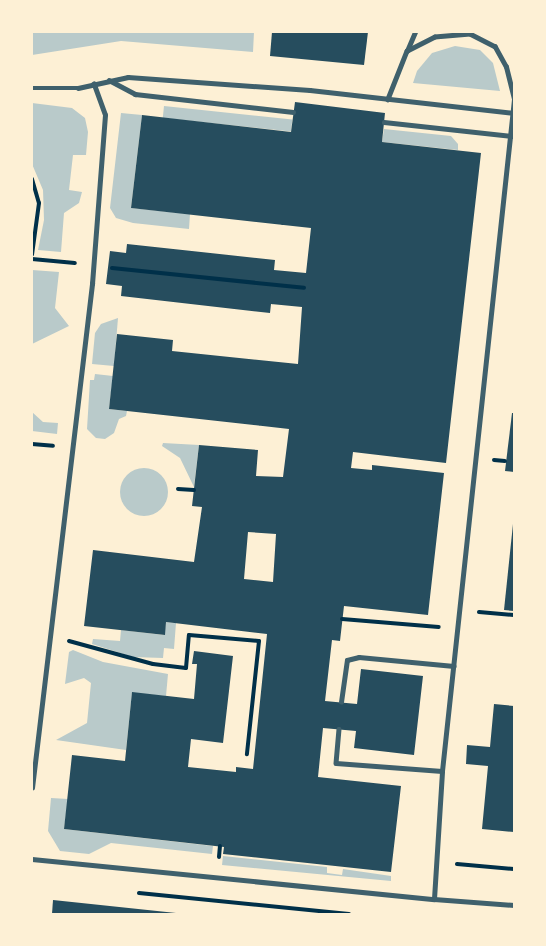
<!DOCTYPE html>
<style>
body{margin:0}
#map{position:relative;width:546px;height:946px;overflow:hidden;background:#fdf0d5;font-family:"Open Sans",sans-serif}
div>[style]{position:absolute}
.green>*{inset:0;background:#b9caca;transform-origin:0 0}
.round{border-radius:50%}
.building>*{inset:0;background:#264d5e}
.path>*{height:4px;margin:-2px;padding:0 2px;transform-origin:2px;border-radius:2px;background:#003049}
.service>*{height:4.5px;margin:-2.25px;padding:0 2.25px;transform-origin:2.25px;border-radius:2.25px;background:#3f606c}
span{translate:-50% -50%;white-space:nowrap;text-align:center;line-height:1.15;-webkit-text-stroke:5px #fdf0d5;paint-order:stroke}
.frame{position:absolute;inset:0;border:33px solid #fdf0d5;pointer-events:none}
</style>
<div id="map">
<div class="green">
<i style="clip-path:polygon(32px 32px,254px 32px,253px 52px,121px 41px,32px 55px)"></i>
<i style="clip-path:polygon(455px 46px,480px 50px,493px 63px,500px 91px,413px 83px,417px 71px,432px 53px)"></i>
<i style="clip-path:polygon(32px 103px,72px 108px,85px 118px,88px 132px,86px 155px,73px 155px,69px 190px,82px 192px,79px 203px,64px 213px,61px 252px,38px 250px,44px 220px,43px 190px,32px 164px)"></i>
<i style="left:164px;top:106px;width:129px;height:12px;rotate:6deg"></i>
<i style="clip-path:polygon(121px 113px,142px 115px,131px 208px,190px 214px,189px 229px,133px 223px,116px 218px,110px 208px)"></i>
<i style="clip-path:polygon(384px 129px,451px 136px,458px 144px,458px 150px,382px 142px)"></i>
<i style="clip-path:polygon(32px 270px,59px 272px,55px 308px,69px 326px,32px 344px)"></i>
<i style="clip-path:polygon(118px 318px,114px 366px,92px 364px,95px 333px,101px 324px)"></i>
<i style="clip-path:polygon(95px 374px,113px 376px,109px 409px,127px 411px,126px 416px,119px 419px,114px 433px,105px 439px,96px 438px,87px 429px,90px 380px,94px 380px)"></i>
<i style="clip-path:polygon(32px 412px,43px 422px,58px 423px,57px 434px,32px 431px)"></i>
<i style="clip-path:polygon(163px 443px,199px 445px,194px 487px,180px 458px,162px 446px)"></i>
<i class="round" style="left:120px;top:468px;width:48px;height:48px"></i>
<i style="clip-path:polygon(166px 622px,176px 623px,174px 649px,164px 648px,163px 658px,133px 657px,92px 644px,93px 639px,120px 641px,121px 630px,164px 635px)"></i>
<i style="clip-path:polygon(73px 650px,103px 662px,168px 674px,166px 696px,132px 693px,126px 750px,56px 740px,87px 723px,91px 683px,84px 678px,65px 684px,69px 652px)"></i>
<i style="clip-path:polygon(51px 798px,68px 799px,64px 829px,213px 846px,212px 854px,111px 843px,89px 854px,60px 851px,48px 831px)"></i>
<i style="clip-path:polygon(223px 856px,327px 867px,327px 873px,342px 875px,343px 869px,391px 876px,391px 881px,222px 865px)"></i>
</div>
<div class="building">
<i style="clip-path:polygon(272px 32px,368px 32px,364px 65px,270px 56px)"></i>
<i style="clip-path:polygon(evenodd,295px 102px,385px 113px,382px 142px,481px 153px,446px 463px,353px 452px,351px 468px,372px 470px,372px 465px,444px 473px,428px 615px,344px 606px,340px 641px,332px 640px,325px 701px,357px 704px,361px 669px,423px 676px,414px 755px,354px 748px,356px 731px,323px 728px,318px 777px,401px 786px,391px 872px,223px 854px,224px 847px,64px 829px,72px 755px,125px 761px,132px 692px,194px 699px,197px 664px,192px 664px,194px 651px,233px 656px,223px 743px,191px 739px,188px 767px,236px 772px,236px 767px,253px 769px,267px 634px,166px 622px,165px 635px,84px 626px,93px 550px,194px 562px,202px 507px,192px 506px,199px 445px,258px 450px,256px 476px,283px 477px,289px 429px,109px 409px,117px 334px,173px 340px,172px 351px,298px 364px,302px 307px,271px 304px,270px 313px,121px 296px,122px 286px,106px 284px,110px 251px,126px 253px,127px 244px,275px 260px,274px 270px,306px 273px,311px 228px,131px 208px,142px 115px,291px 132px,295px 102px,248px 532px,276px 534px,273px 582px,244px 579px,248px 532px)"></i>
<i style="clip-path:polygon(512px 413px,514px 413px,514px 472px,505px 471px)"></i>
<i style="clip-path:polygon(513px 524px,514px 524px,514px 611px,504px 610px)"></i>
<i style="clip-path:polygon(494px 704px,514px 706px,514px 832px,482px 829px,488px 766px,466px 764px,467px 745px,490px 747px)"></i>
<i style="clip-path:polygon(53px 900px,176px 913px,176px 914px,52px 914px)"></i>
</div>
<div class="path">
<i style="left:32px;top:179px;width:25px;rotate:74deg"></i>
<i style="left:39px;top:203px;width:52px;rotate:97.7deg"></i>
<i style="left:32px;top:259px;width:43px;rotate:5.3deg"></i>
<i style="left:112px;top:268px;width:193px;rotate:5.9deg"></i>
<i style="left:32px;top:444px;width:21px;rotate:5deg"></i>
<i style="left:494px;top:460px;width:11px;rotate:5deg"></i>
<i style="left:178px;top:489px;width:16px;rotate:4deg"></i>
<i style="left:479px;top:612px;width:35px;rotate:5deg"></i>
<i style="left:342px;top:619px;width:97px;rotate:4.7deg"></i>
<i style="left:69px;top:641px;width:87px;rotate:15.3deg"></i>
<i style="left:153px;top:664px;width:33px;rotate:7deg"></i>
<i style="left:186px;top:668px;width:33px;rotate:-85deg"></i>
<i style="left:189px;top:635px;width:70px;rotate:4.9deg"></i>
<i style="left:259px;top:641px;width:114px;rotate:96.1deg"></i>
<i style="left:219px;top:857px;width:11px;rotate:-85deg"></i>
<i style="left:457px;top:864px;width:57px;rotate:5deg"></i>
<i style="left:139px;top:893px;width:211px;rotate:5.7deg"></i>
</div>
<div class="service">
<i style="left:407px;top:51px;width:21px;rotate:-67deg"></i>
<i style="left:109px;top:80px;width:30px;rotate:28deg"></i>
<i style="left:135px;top:94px;width:159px;rotate:6.5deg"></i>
<i style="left:32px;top:88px;width:46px"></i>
<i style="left:78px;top:88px;width:51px;rotate:-12.4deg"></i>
<i style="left:128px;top:77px;width:182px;rotate:4.1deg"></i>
<i style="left:310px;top:90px;width:205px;rotate:6.4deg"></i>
<i style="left:384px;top:122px;width:129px;rotate:6.2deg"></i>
<i style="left:341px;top:702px;width:42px;rotate:-81.9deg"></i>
<i style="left:347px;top:660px;width:12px;rotate:-14deg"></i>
<i style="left:359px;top:657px;width:95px;rotate:5.4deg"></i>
<i style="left:339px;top:729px;width:34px;rotate:95deg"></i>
<i style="left:336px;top:763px;width:106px;rotate:4.3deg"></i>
<i style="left:32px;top:788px;width:508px;rotate:-83.21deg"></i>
<i style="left:92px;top:284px;width:169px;rotate:-85.6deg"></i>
<i style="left:105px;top:115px;width:33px;rotate:-110deg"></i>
<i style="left:32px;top:859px;width:404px;rotate:5.7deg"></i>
<i style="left:434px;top:899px;width:128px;rotate:-86.4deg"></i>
<i style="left:442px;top:771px;width:676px;rotate:-83.88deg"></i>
<i style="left:514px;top:99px;width:33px;rotate:-104deg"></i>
<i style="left:506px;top:67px;width:23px;rotate:-119deg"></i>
<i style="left:495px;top:47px;width:28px;rotate:-153deg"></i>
<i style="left:470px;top:34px;width:35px;rotate:175deg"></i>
<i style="left:435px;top:37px;width:31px;rotate:153deg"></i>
<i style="left:407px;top:51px;width:52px;rotate:111.6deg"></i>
<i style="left:434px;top:899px;width:80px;rotate:4.3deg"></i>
</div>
<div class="frame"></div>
</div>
